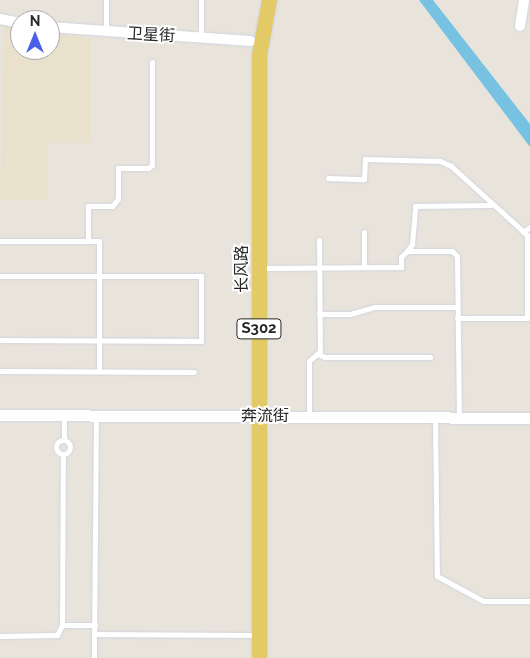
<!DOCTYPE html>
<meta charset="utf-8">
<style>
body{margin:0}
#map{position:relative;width:530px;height:658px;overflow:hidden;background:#e9e4db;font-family:Raleway,"Noto Sans SC",sans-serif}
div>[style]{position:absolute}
.education>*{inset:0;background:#eae1cc}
.water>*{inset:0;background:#77c2e3}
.roads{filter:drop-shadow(0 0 1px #d0d3e0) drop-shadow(0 0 1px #d0d3e0)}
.service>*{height:5px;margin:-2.5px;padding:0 2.5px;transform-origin:2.5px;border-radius:2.5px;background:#fff}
.service>.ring{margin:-2.5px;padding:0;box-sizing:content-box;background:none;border:5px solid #fff;border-radius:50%}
.minor>*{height:10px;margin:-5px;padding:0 5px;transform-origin:5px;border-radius:5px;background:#fff}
.tertiary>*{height:11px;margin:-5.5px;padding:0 5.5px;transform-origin:5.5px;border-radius:5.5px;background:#fff}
.primary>*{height:15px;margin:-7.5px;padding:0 7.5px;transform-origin:7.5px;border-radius:7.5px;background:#e3ca66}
span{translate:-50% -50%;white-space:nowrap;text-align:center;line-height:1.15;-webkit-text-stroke:4px #fff;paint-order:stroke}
.shield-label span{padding:1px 4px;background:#fff;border:1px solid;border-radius:4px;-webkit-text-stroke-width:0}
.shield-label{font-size:15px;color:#282828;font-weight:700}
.street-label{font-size:16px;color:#282828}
.north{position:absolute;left:10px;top:10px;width:50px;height:50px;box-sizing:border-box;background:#fff;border:1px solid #a9a9a9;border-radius:50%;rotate:0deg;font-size:14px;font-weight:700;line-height:20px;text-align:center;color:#282828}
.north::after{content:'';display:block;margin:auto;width:18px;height:22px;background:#4961e9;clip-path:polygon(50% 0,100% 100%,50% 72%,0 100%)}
</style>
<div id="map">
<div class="education">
<i style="clip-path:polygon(4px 25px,20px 28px,20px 50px,50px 50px,50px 32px,91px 39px,91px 143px,48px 143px,48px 200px,0 200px)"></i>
</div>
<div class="water">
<i style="clip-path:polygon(419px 0,433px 0,530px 124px,530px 147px)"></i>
</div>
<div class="roads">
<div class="service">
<i style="left:106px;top:32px;width:32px;rotate:-90deg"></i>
<i style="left:201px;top:37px;width:37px;rotate:-90deg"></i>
<i style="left:328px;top:178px;width:36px;rotate:2deg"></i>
<i style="left:364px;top:179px;width:20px;rotate:-87deg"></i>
<i style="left:365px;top:159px;width:75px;rotate:1.5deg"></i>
<i style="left:440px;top:161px;width:12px;rotate:24deg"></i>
<i style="left:451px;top:166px;width:103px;rotate:42.2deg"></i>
<i style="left:527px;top:235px;width:83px;rotate:90deg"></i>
<i style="left:527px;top:318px;width:70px;rotate:180deg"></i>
<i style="left:523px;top:232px;width:9px;rotate:-36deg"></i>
<i style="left:319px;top:240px;width:115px;rotate:89.5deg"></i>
<i style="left:320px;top:355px;width:5px;rotate:22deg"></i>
<i style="left:325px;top:357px;width:105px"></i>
<i style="left:0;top:241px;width:99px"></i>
<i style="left:99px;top:241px;width:130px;rotate:90deg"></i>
<i style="left:88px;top:241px;width:35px;rotate:-90deg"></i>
<i style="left:88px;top:206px;width:24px"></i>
<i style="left:112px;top:206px;width:9px;rotate:-49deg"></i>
<i style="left:118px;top:199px;width:31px;rotate:-90deg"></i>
<i style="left:118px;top:168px;width:30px"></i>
<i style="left:148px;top:168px;width:5px;rotate:-37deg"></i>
<i style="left:152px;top:165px;width:103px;rotate:-90deg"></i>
<i style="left:407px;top:251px;width:9px;rotate:-54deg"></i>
<i style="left:412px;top:244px;width:38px;rotate:-85deg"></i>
<i style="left:415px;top:206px;width:76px;rotate:-0.8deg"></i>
<i style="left:364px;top:267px;width:35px;rotate:-90deg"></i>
<i style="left:260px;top:268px;width:141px;rotate:-0.4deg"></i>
<i style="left:401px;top:267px;width:10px;rotate:-90deg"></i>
<i style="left:401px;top:257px;width:8px;rotate:-45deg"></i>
<i style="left:407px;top:251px;width:45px"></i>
<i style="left:452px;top:251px;width:7px;rotate:45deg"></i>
<i style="left:457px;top:256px;width:161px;rotate:89.3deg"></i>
<i style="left:0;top:276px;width:201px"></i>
<i style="left:201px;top:276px;width:65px;rotate:90deg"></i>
<i style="left:201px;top:341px;width:201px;rotate:-179.7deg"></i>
<i style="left:319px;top:314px;width:31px"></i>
<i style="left:350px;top:314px;width:25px;rotate:-16deg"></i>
<i style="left:374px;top:307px;width:83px"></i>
<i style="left:0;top:371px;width:194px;rotate:0.3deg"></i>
<i style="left:64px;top:416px;width:24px;rotate:90deg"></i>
<i style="left:96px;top:416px;width:218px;rotate:90.5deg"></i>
<i style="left:94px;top:634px;width:156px;rotate:0.4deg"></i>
<i style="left:309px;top:417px;width:56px;rotate:-90deg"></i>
<i style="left:309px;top:361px;width:13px;rotate:-42deg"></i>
<i style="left:435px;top:418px;width:158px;rotate:89.3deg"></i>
<i style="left:437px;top:576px;width:52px;rotate:28.5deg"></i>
<i style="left:483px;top:601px;width:47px"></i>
<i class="ring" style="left:56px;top:440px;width:9px;height:9px"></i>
<i style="left:62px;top:625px;width:171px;rotate:-89.7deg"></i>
<i style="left:0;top:636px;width:57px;rotate:-1deg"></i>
<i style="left:57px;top:635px;width:11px;rotate:-63deg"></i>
<i style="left:62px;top:625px;width:33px"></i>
<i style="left:94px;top:658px;width:24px;rotate:-90deg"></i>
</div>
<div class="minor">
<i style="left:0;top:19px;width:20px;rotate:11deg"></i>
<i style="left:520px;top:26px;width:26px;rotate:-81deg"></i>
<i style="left:50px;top:27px;width:201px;rotate:4deg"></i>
</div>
<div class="tertiary">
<i style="left:0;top:415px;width:530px;rotate:0.32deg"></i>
</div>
<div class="primary">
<i style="left:259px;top:658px;width:603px;rotate:-90deg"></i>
<i style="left:259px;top:55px;width:56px;rotate:-79.7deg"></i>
</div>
</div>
<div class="shield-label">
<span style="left:259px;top:329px">S302</span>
</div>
<div class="street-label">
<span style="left:151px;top:35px;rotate:3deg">卫星街</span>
<span style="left:242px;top:269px;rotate:-90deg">长风路</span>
<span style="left:265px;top:416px">奔流街</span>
</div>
<div class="north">N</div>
</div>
